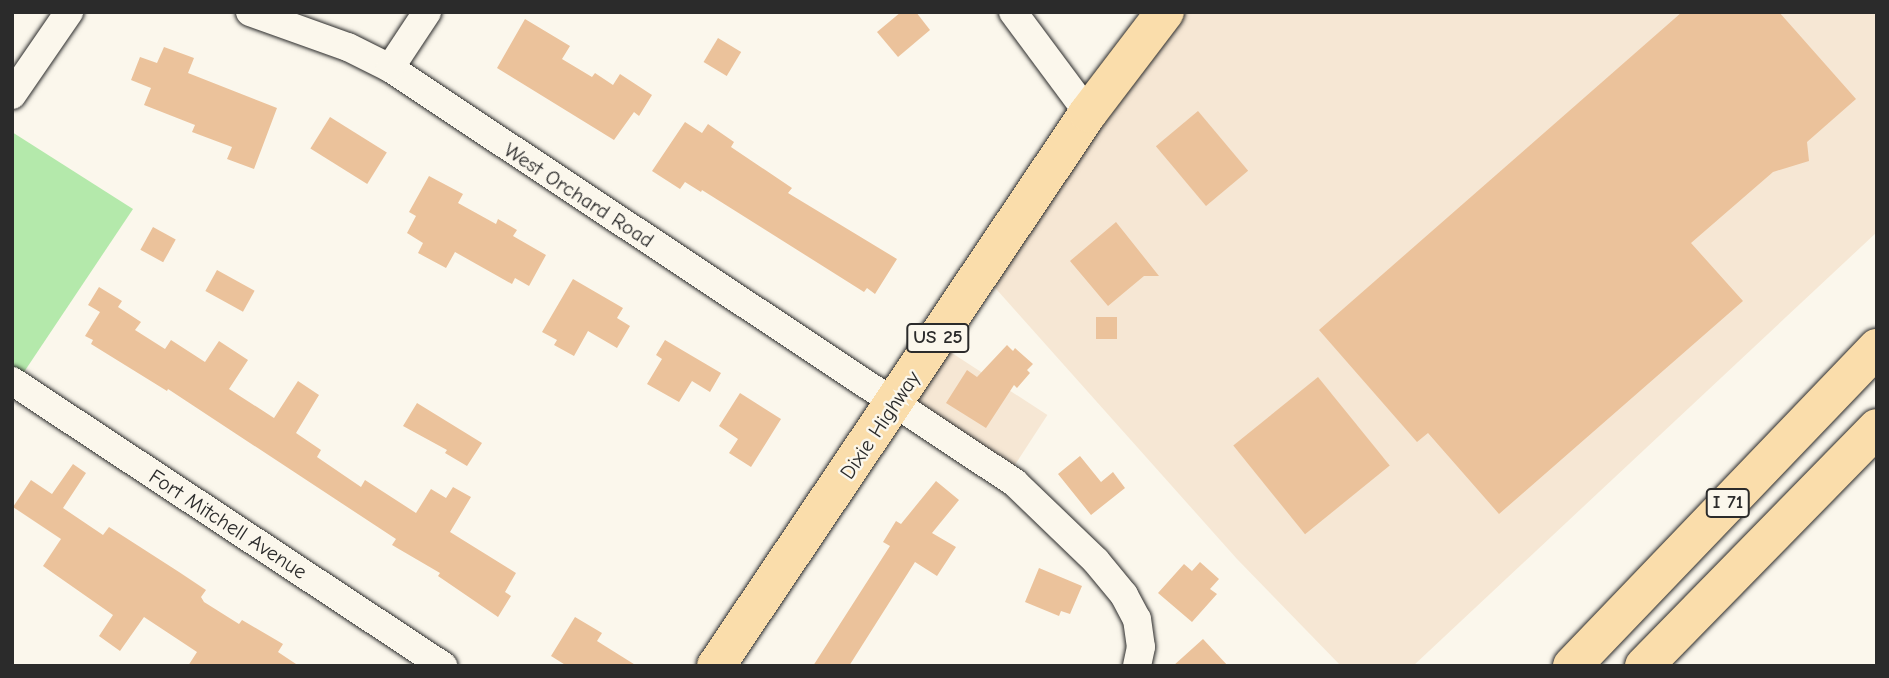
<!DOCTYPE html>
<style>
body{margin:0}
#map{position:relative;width:1889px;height:678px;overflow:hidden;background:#fbf7ec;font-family:"Comic Neue",sans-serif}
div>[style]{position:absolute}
.built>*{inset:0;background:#f6e7d4;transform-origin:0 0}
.green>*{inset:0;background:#b4e9ab}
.building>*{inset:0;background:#ebc29b;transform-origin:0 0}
.roads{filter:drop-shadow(0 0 2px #2b2b2b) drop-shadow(0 0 2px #2b2b2b)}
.street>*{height:28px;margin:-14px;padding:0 14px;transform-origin:14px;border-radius:14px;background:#fbf7ec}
.primary>*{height:38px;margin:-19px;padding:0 19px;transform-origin:19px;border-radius:19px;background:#faddab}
.highway>*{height:38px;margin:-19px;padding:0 19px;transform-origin:19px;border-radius:19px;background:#faddab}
span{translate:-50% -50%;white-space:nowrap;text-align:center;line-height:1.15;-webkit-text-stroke:5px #fbf7ec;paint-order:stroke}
.shield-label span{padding:2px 5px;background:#fbf7ec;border:2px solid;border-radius:5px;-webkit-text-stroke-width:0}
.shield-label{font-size:19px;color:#2b2b2b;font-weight:700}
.street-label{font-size:21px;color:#2b2b2b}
.frame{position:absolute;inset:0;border:14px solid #2b2b2b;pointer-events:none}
</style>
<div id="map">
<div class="built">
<i style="clip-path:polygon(1165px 12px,1877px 12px,1877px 232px,1413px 666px,1341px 666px,1237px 559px,981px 272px)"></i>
<i style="left:935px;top:342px;width:134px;height:72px;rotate:33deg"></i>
</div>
<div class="green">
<i style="clip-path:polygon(12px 132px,133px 209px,16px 384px,12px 381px)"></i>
</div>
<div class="building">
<i style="clip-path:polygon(901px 12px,916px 12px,930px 30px,898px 57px,877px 32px)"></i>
<i style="clip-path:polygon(1682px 12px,1779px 12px,1856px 99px,1807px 142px,1809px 161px,1773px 172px,1691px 243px,1743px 301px,1499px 514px,1428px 433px,1417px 442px,1319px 330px)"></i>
<i style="clip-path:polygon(525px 19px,570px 46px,562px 59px,592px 77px,595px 73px,613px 85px,620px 74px,652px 95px,639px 116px,634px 112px,614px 140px,497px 68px)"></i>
<i style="left:718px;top:38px;width:27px;height:28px;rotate:31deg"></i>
<i style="clip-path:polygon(164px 47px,194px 58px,188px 73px,277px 108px,254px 169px,227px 159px,232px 147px,192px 132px,195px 125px,144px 105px,151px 88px,131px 80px,140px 57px,157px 63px)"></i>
<i style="left:1198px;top:111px;width:78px;height:55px;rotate:50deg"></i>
<i style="left:330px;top:117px;width:67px;height:37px;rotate:32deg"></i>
<i style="clip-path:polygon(685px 122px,702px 133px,708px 124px,734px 142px,731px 147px,792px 188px,788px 193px,897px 259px,875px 294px,867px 288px,864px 292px,702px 190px,701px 192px,685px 182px,680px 189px,652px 171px)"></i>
<i style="clip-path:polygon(429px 176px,463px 194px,458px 203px,496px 224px,498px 219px,517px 230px,513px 236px,546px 255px,529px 286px,515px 278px,512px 284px,455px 252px,446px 268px,418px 253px,423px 243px,407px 233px,416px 216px,409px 212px)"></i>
<i style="clip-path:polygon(1116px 222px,1159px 276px,1144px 276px,1108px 306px,1070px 261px)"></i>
<i style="left:153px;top:227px;width:26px;height:26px;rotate:29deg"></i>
<i style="left:217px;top:270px;width:43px;height:24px;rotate:29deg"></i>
<i style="clip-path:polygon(573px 279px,623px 308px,617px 318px,630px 326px,617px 348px,588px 331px,574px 356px,554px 345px,557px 340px,542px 332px)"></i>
<i style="clip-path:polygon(99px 287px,122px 301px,118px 307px,141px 322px,135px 330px,165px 349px,171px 340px,205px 362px,219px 341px,248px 360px,229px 389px,274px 418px,298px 381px,319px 395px,296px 433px,321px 450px,317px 457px,361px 487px,365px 480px,416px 513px,431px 489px,446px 498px,453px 487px,471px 497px,450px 532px,516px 573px,505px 592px,511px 596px,498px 617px,438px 576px,440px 573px,392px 545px,396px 539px,168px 389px,167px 391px,91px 344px,93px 340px,85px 336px,100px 312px,88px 305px)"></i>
<i style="left:1096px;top:317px;width:21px;height:22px"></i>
<i style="clip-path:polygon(665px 340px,721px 373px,710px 392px,692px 381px,679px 402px,647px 384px,662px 359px,656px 355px)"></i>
<i style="clip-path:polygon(1007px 345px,1013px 351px,1015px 348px,1033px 364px,1027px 370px,1030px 373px,1017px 388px,1014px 385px,986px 428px,946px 403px,967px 370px,977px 377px)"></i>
<i style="left:1318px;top:377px;width:114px;height:109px;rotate:51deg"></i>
<i style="clip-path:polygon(740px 393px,781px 419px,751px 467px,729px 453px,738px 439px,719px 426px)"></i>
<i style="clip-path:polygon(417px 403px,482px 443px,467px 466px,445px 453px,447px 450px,403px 426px)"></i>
<i style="clip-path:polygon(1080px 456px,1101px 482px,1113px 472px,1125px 488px,1091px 515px,1058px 474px)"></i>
<i style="clip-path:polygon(73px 464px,86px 473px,63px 508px,103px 535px,109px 527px,179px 572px,206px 590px,201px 597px,204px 602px,239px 624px,242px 620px,283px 644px,278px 652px,299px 666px,188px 666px,197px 652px,144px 617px,120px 651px,99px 636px,113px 615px,43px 566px,61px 539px,13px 507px,31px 480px,52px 494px)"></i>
<i style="clip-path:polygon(936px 481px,959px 500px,932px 533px,956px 547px,937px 576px,915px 562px,849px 666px,813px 666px,890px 546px,883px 542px,896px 521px,901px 524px)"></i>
<i style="clip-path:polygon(1200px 562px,1219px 579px,1210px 589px,1217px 594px,1192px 622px,1158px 593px,1184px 564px,1192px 571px)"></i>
<i style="clip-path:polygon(1039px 568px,1082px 586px,1070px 614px,1061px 611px,1059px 616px,1025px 602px)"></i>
<i style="clip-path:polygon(575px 617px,602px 633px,597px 641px,637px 666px,567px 666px,551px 656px)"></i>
<i style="clip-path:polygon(1203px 639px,1228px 666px,1173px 666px)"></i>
</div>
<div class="roads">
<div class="street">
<i style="left:250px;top:12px;width:104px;rotate:19.7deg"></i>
<i style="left:348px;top:47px;width:47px;rotate:26.6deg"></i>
<i style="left:390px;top:68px;width:750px;rotate:33.58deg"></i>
<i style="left:1015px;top:483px;width:112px;rotate:43.9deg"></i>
<i style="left:1096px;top:561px;width:44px;rotate:50.5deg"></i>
<i style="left:1124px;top:595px;width:27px;rotate:62deg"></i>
<i style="left:1137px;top:619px;width:28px;rotate:82deg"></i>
<i style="left:1141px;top:647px;width:19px;rotate:102deg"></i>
<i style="left:1013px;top:12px;width:126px;rotate:53.4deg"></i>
<i style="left:390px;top:68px;width:67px;rotate:-56.5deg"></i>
<i style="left:12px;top:95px;width:101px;rotate:-55.5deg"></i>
<i style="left:12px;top:381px;width:517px;rotate:33.47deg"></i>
</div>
<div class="primary">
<i style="left:716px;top:666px;width:666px;rotate:-56.07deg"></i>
<i style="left:1088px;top:113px;width:127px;rotate:-52.7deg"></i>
</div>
<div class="highway">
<i style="left:1572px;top:666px;width:441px;rotate:-46.2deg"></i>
<i style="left:1644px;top:666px;width:333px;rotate:-45.6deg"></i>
</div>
</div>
<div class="shield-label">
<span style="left:938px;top:338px">US 25</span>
<span style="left:1728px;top:503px">I 71</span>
</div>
<div class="street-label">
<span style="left:579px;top:195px;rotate:33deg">West Orchard Road</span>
<span style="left:880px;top:425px;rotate:-56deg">Dixie Highway</span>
<span style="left:228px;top:524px;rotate:33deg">Fort Mitchell Avenue</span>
</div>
<div class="frame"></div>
</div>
